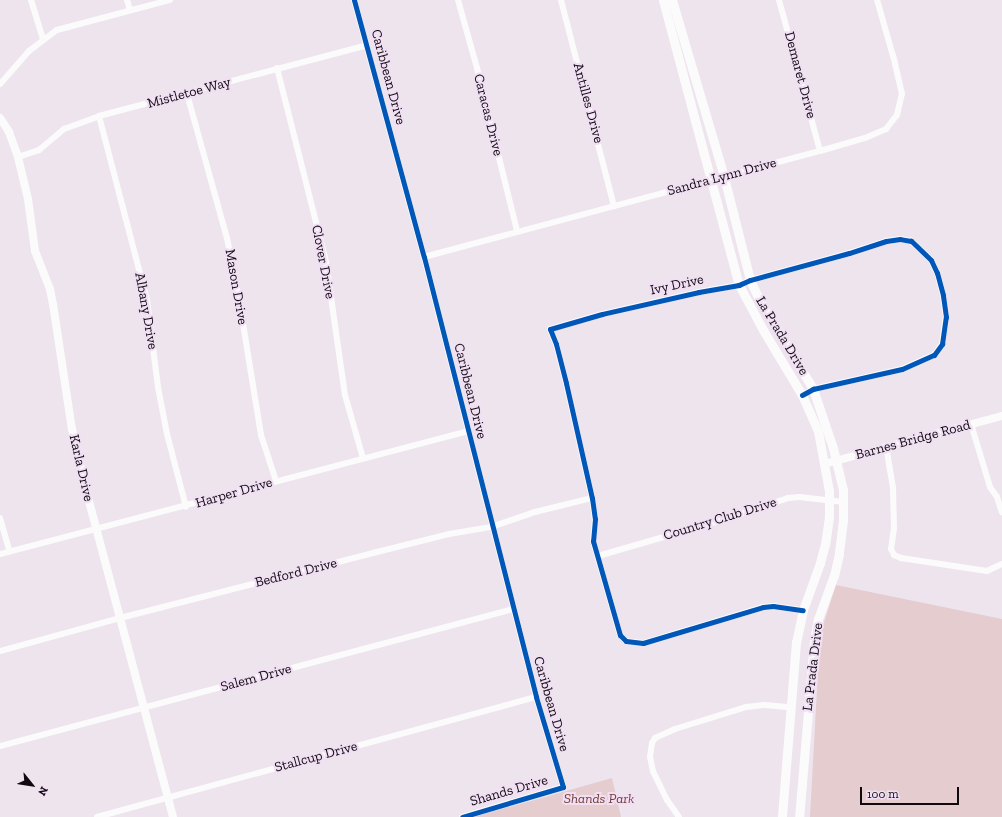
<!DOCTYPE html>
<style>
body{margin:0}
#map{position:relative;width:1002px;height:817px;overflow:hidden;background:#eee4ee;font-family:"Zilla Slab",serif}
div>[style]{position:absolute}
.green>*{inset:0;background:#e4cccf}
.minor>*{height:6px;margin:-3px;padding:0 3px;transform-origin:3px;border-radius:3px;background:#fcfbfc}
.tertiary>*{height:8px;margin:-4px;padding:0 4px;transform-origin:4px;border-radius:4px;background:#fcfbfc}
.secondary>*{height:9px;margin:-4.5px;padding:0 4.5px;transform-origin:4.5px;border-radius:4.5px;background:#fcfbfc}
.cycleway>*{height:5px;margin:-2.5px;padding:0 2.5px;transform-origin:2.5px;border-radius:2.5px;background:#0057b8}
span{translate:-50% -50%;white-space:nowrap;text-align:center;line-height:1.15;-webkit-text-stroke:4px #f1dff3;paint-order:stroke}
.street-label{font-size:14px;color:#100a10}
.park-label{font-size:14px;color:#743c36;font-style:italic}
.north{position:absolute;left:12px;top:765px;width:40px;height:40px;-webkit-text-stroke:3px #f1dff3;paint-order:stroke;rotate:120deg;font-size:11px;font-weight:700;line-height:16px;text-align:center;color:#100a10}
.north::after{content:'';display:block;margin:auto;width:14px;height:18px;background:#100a10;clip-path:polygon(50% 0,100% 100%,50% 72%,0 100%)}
.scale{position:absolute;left:860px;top:787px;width:99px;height:18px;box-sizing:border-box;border:2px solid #100a10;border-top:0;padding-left:5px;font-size:12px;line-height:14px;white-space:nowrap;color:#100a10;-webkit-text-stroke:3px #f1dff3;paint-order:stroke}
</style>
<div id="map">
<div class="green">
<i style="clip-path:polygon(836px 585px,1002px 619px,1002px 817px,810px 817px,820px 635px)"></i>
<i style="clip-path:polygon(612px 778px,621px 817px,474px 817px)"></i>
</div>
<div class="minor">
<i style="left:31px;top:0;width:41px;rotate:72.9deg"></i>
<i style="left:127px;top:0;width:10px;rotate:73deg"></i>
<i style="left:354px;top:0;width:266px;rotate:74.8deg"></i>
<i style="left:424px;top:257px;width:454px;rotate:75.7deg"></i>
<i style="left:536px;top:697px;width:94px;rotate:73.3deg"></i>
<i style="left:563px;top:787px;width:105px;rotate:163.5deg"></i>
<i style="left:458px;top:0;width:71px;rotate:74.4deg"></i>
<i style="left:477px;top:68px;width:168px;rotate:76.2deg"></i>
<i style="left:561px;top:0;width:213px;rotate:75.6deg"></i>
<i style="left:779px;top:0;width:156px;rotate:74.8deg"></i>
<i style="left:277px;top:68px;width:200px;rotate:75.8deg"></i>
<i style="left:326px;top:262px;width:134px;rotate:81.9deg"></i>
<i style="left:345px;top:395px;width:66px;rotate:74.1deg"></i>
<i style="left:0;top:84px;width:44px;rotate:-48.7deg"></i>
<i style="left:29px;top:51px;width:35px;rotate:-37deg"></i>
<i style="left:57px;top:30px;width:117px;rotate:-14.9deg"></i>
<i style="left:187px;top:94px;width:149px;rotate:74.5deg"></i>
<i style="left:227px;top:238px;width:62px;rotate:78.9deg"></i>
<i style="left:239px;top:299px;width:138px;rotate:80.8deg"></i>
<i style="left:261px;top:435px;width:48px;rotate:71.9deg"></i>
<i style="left:99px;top:116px;width:190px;rotate:75.4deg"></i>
<i style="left:147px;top:300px;width:88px;rotate:82.8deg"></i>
<i style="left:158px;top:387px;width:48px;rotate:79.2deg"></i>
<i style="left:167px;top:434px;width:75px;rotate:75.4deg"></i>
<i style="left:18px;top:157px;width:22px;rotate:-18deg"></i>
<i style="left:39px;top:150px;width:33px;rotate:-40deg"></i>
<i style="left:64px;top:129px;width:37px;rotate:-20deg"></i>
<i style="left:99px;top:116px;width:277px;rotate:-14.8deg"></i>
<i style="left:424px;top:257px;width:410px;rotate:-15deg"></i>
<i style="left:820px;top:151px;width:47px;rotate:-16.1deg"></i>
<i style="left:865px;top:138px;width:23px;rotate:-23deg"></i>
<i style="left:886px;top:129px;width:18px;rotate:-52deg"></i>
<i style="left:897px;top:115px;width:22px;rotate:-77deg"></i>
<i style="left:902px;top:94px;width:39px;rotate:-103deg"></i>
<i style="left:893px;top:56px;width:58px;rotate:-105.9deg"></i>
<i style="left:802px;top:395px;width:13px;rotate:-29deg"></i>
<i style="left:813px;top:389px;width:91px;rotate:-12.7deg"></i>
<i style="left:902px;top:369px;width:35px;rotate:-24deg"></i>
<i style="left:934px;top:355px;width:14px;rotate:-54deg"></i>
<i style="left:942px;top:344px;width:27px;rotate:-82deg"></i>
<i style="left:946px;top:317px;width:22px;rotate:-98deg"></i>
<i style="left:943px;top:295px;width:23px;rotate:-105deg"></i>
<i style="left:937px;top:273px;width:14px;rotate:-115deg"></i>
<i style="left:931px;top:260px;width:28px;rotate:-136deg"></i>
<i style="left:911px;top:241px;width:11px;rotate:-170deg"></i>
<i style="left:900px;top:239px;width:14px;rotate:172deg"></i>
<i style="left:886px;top:241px;width:39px;rotate:162deg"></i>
<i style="left:849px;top:253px;width:103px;rotate:164.7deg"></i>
<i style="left:750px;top:280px;width:12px;rotate:156deg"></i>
<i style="left:739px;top:285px;width:41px;rotate:170.1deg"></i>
<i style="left:699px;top:292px;width:99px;rotate:167.2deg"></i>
<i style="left:602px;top:314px;width:54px;rotate:163.9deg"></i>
<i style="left:550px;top:329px;width:16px;rotate:68deg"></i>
<i style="left:556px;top:344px;width:40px;rotate:75.6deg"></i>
<i style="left:566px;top:383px;width:118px;rotate:77.3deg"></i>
<i style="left:592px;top:498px;width:21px;rotate:82deg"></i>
<i style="left:595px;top:519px;width:22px;rotate:95deg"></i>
<i style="left:593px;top:541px;width:98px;rotate:74deg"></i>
<i style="left:620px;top:635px;width:8px;rotate:45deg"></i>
<i style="left:626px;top:641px;width:17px;rotate:7deg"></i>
<i style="left:643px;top:643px;width:125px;rotate:-16.7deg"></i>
<i style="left:763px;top:607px;width:10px;rotate:-6deg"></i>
<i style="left:773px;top:606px;width:30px;rotate:8deg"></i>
<i style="left:971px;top:424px;width:66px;rotate:73.2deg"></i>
<i style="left:990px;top:487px;width:12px;rotate:55deg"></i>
<i style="left:997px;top:497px;width:16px;rotate:72deg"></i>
<i style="left:886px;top:446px;width:43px;rotate:80.5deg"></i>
<i style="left:893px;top:488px;width:40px;rotate:88.6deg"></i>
<i style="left:894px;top:528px;width:21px;rotate:98deg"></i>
<i style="left:891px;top:549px;width:7px;rotate:63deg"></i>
<i style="left:894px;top:555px;width:8px;rotate:23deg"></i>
<i style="left:901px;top:558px;width:87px;rotate:8.6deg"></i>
<i style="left:987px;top:571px;width:17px;rotate:-25deg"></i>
<i style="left:0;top:518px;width:35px;rotate:74deg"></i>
<i style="left:0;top:554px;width:484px;rotate:-14.7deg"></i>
<i style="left:598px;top:556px;width:136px;rotate:-16.2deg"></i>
<i style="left:729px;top:518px;width:62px;rotate:-18.7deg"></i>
<i style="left:788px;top:498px;width:11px;rotate:-5deg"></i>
<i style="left:799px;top:497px;width:45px;rotate:6.3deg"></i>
<i style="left:0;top:651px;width:124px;rotate:-15.4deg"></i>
<i style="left:120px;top:618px;width:257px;rotate:-14.4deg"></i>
<i style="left:369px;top:554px;width:82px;rotate:-14deg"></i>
<i style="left:449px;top:534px;width:43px;rotate:-9.5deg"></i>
<i style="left:491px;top:527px;width:46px;rotate:-18.8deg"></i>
<i style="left:535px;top:512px;width:59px;rotate:-13.8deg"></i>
<i style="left:0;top:746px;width:531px;rotate:-14.95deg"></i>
<i style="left:97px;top:817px;width:455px;rotate:-15.3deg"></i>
<i style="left:679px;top:817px;width:21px;rotate:-125deg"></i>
<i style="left:667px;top:800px;width:32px;rotate:-116deg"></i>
<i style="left:653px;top:771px;width:14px;rotate:-102deg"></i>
<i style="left:650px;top:757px;width:14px;rotate:-82deg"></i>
<i style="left:652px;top:743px;width:6px;rotate:-59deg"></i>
<i style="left:655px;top:738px;width:22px;rotate:-24deg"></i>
<i style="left:675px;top:729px;width:74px;rotate:-17.2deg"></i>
<i style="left:746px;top:707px;width:19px;rotate:-6deg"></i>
<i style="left:765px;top:705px;width:25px;rotate:5deg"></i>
</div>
<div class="tertiary">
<i style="left:0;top:118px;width:17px;rotate:57deg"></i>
<i style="left:9px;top:132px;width:27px;rotate:70deg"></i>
<i style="left:18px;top:157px;width:43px;rotate:76.6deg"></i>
<i style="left:28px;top:199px;width:52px;rotate:82.3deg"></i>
<i style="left:35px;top:251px;width:41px;rotate:68.5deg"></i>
<i style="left:50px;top:289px;width:15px;rotate:79deg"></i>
<i style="left:53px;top:304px;width:126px;rotate:81.4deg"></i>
<i style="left:72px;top:429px;width:63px;rotate:77.1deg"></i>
<i style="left:86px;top:490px;width:338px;rotate:75.1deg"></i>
<i style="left:824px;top:464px;width:184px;rotate:-15.1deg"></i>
</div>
<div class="secondary">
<i style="left:663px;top:0;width:295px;rotate:75.1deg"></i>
<i style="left:739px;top:285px;width:51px;rotate:61.9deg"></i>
<i style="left:763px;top:330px;width:76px;rotate:59deg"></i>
<i style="left:802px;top:395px;width:39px;rotate:66deg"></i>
<i style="left:818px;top:431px;width:61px;rotate:79.6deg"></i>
<i style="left:829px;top:491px;width:26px;rotate:90deg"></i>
<i style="left:829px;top:517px;width:27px;rotate:98deg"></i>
<i style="left:825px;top:544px;width:20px;rotate:105deg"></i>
<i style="left:820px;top:563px;width:50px;rotate:109.9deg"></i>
<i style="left:803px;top:610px;width:33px;rotate:102deg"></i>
<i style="left:796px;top:642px;width:176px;rotate:94.6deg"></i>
<i style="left:672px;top:0;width:184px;rotate:73.6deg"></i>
<i style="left:724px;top:177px;width:106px;rotate:75.8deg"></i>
<i style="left:750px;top:280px;width:23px;rotate:65deg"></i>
<i style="left:760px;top:301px;width:103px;rotate:58.9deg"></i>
<i style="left:813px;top:389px;width:62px;rotate:71.3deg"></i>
<i style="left:833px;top:448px;width:43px;rotate:76.6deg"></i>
<i style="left:843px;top:490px;width:30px;rotate:90deg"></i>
<i style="left:843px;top:520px;width:34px;rotate:97deg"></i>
<i style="left:839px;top:554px;width:22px;rotate:103deg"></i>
<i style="left:834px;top:575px;width:47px;rotate:110deg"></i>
<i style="left:818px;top:619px;width:21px;rotate:101deg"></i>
<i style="left:814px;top:640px;width:178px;rotate:94.8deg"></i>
</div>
<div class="cycleway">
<i style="left:354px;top:0;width:266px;rotate:74.8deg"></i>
<i style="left:424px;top:257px;width:454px;rotate:75.7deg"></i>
<i style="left:536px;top:697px;width:94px;rotate:73.3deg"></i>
<i style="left:563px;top:787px;width:105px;rotate:163.5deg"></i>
<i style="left:802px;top:395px;width:13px;rotate:-29deg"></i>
<i style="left:813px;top:389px;width:91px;rotate:-12.7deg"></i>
<i style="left:902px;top:369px;width:35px;rotate:-24deg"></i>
<i style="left:934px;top:355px;width:14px;rotate:-54deg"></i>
<i style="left:942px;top:344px;width:27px;rotate:-82deg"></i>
<i style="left:946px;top:317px;width:22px;rotate:-98deg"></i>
<i style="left:943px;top:295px;width:23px;rotate:-105deg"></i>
<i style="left:937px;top:273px;width:14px;rotate:-115deg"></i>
<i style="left:931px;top:260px;width:28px;rotate:-136deg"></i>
<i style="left:911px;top:241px;width:11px;rotate:-170deg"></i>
<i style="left:900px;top:239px;width:14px;rotate:172deg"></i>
<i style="left:886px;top:241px;width:39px;rotate:162deg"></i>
<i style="left:849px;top:253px;width:103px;rotate:164.7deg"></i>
<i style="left:750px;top:280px;width:12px;rotate:156deg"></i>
<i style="left:739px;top:285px;width:41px;rotate:170.1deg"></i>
<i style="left:699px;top:292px;width:99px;rotate:167.2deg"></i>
<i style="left:602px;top:314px;width:54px;rotate:163.9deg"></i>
<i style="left:550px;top:329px;width:16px;rotate:68deg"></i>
<i style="left:556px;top:344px;width:40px;rotate:75.6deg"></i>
<i style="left:566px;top:383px;width:118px;rotate:77.3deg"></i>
<i style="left:592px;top:498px;width:21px;rotate:82deg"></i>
<i style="left:595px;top:519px;width:22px;rotate:95deg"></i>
<i style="left:593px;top:541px;width:98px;rotate:74deg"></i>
<i style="left:620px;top:635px;width:8px;rotate:45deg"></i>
<i style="left:626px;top:641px;width:17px;rotate:7deg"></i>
<i style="left:643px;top:643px;width:125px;rotate:-16.7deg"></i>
<i style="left:763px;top:607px;width:10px;rotate:-6deg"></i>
<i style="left:773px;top:606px;width:30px;rotate:8deg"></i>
</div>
<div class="street-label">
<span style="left:800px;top:75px;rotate:75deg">Demaret Drive</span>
<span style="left:388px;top:77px;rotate:75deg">Caribbean Drive</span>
<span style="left:189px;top:93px;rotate:-15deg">Mistletoe Way</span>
<span style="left:588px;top:103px;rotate:75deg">Antilles Drive</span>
<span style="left:488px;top:115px;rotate:76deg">Caracas Drive</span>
<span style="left:722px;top:177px;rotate:-15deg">Sandra Lynn Drive</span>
<span style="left:323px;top:262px;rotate:79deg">Clover Drive</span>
<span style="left:677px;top:285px;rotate:-12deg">Ivy Drive</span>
<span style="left:236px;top:287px;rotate:80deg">Mason Drive</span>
<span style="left:146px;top:311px;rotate:80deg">Albany Drive</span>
<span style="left:782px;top:336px;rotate:59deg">La Prada Drive</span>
<span style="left:470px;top:391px;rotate:76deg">Caribbean Drive</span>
<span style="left:913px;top:440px;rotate:-15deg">Barnes Bridge Road</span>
<span style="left:81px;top:468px;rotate:77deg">Karla Drive</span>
<span style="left:234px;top:493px;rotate:-16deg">Harper Drive</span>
<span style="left:720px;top:519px;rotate:-17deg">Country Club Drive</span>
<span style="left:296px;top:573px;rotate:-14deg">Bedford Drive</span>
<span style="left:813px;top:667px;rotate:-83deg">La Prada Drive</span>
<span style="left:256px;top:678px;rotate:-15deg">Salem Drive</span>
<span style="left:551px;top:704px;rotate:74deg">Caribbean Drive</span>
<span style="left:316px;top:757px;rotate:-15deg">Stallcup Drive</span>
<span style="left:509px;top:791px;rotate:-16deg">Shands Drive</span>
</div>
<div class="park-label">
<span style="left:599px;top:799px">Shands Park</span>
</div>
<div class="north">N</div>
<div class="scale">100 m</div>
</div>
